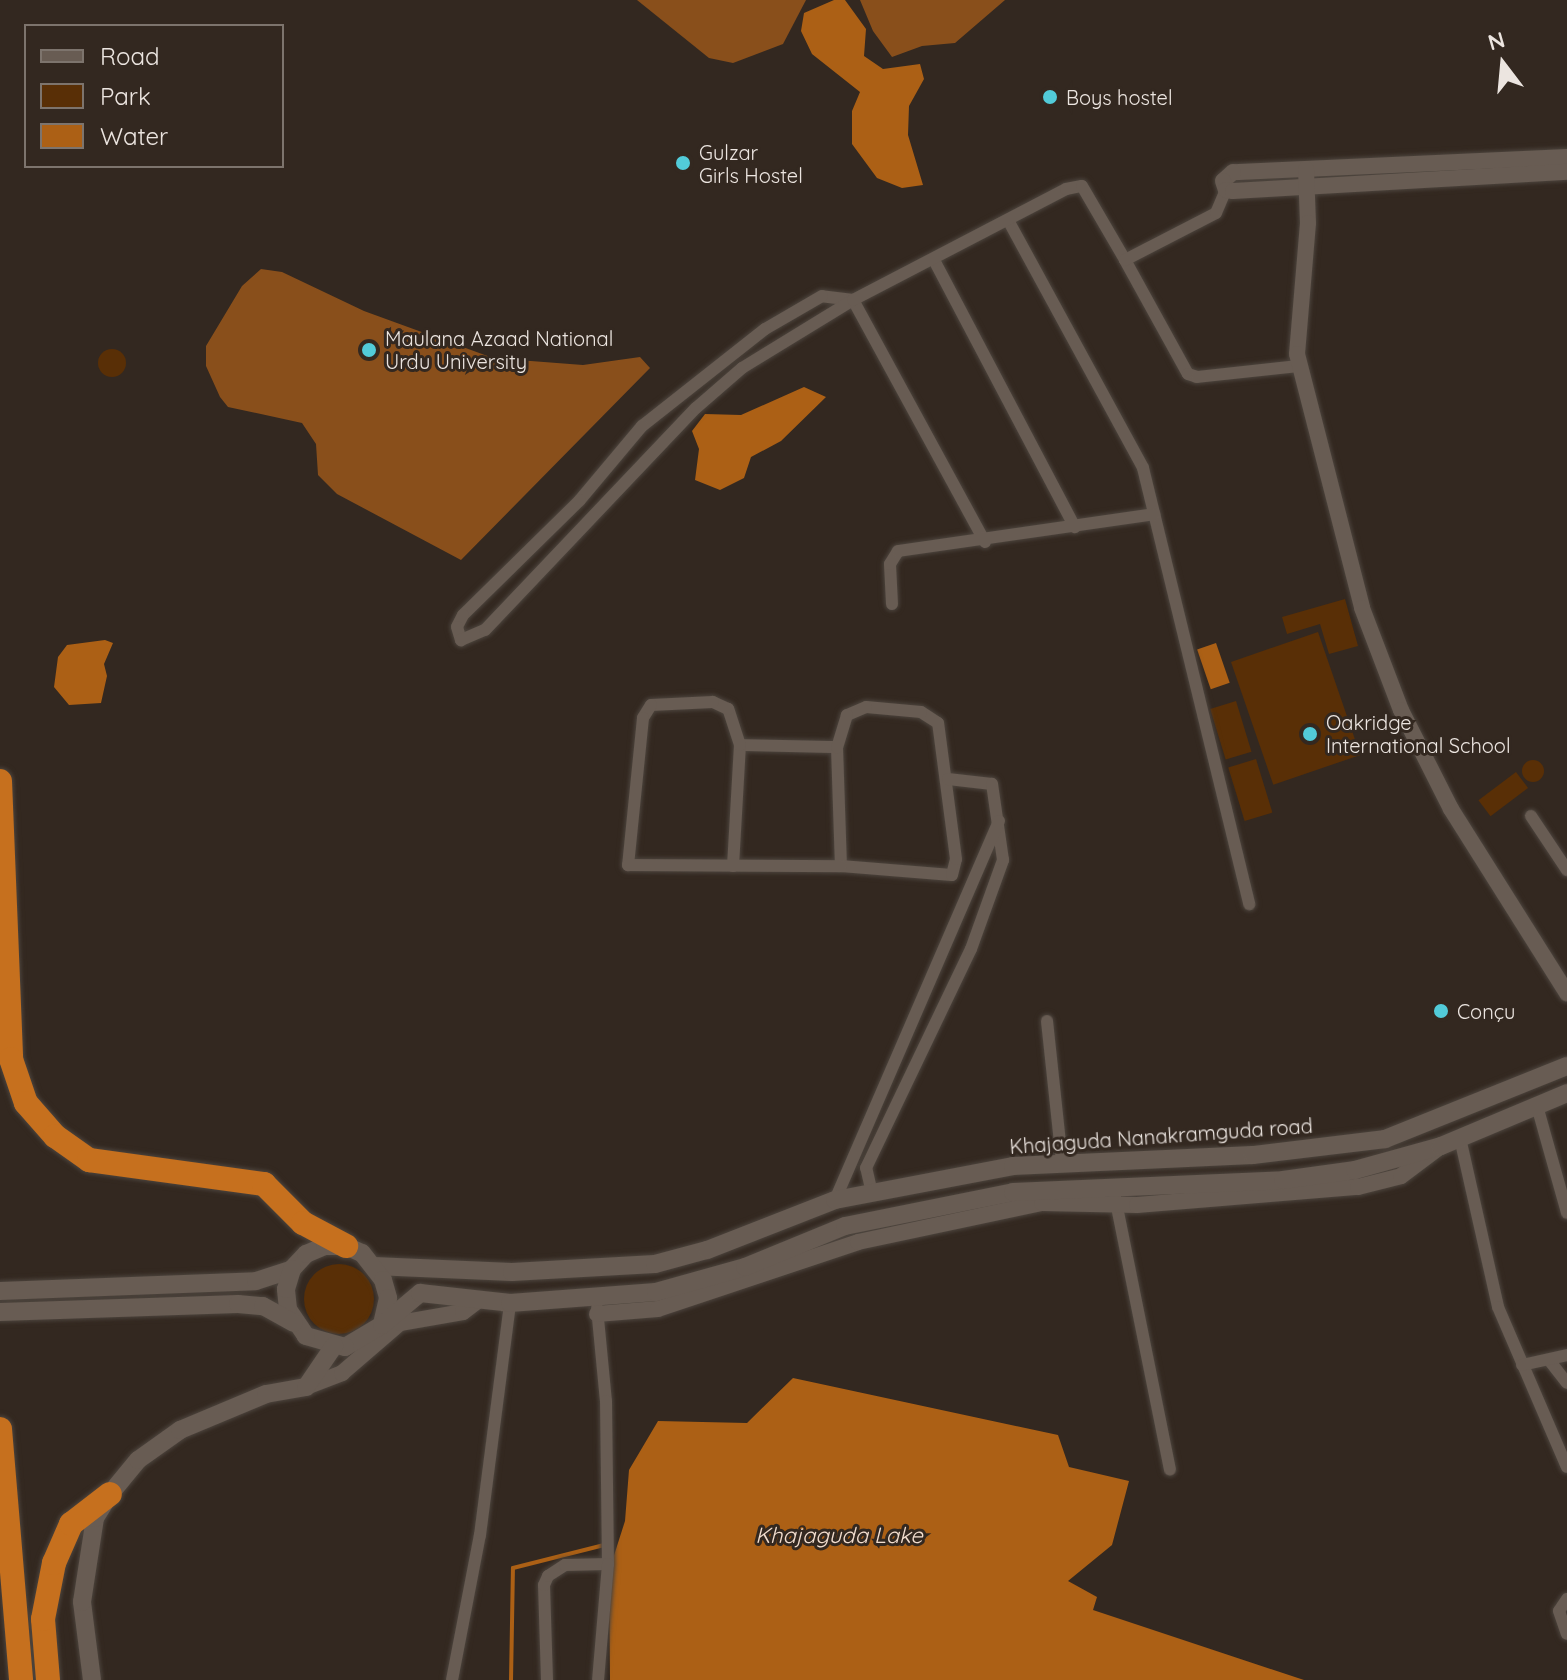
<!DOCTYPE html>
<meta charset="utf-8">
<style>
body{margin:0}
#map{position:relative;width:1567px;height:1680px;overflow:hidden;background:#332820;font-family:Quicksand,sans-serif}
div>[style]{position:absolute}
.green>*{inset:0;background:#592f06;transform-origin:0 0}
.round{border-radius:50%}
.forest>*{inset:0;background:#894f1b}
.water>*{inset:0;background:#ac6015;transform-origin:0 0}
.stream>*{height:4px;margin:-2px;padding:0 2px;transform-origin:2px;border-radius:2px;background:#ac6015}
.roads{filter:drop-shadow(0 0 2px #4c443d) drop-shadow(0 0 2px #4c443d)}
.minor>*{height:12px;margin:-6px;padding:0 6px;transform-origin:6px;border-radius:6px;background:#685c53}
.tertiary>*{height:16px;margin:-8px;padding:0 8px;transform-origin:8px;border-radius:8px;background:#685c53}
.secondary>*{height:18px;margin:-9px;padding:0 9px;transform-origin:9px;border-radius:9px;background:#685c53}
.motorway>*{height:24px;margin:-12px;padding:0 12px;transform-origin:12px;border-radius:12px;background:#c6701e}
.dots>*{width:22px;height:22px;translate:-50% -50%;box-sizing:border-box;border:4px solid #332820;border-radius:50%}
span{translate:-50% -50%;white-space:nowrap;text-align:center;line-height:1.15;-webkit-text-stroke:6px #332820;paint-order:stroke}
.poi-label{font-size:20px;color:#ece5e0}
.left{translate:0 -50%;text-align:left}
.street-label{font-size:20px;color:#ece5e0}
.water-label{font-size:22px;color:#f3decf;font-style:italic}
.legend{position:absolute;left:24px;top:24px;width:260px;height:144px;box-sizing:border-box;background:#332820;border:2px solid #7d746d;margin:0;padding:10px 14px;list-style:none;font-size:24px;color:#ece5e0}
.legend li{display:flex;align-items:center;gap:16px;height:40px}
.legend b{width:40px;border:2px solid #7d746d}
.north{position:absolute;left:1463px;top:24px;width:80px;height:80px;-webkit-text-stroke:6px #332820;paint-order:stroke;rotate:344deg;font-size:22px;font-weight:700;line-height:32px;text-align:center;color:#ece5e0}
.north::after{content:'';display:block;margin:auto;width:28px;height:36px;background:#ece5e0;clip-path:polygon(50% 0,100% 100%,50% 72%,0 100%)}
</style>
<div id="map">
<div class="green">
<i class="round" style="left:98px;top:349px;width:28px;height:28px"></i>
<i style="clip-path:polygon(1345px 599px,1358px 646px,1329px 654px,1320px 624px,1287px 634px,1282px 617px)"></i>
<i style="left:1318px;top:632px;width:130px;height:92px;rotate:71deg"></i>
<i style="left:1236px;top:701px;width:53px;height:27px;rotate:73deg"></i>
<i style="left:1256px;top:759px;width:56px;height:29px;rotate:73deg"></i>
<i class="round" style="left:1522px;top:760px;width:22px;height:22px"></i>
<i style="left:1516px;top:772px;width:20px;height:47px;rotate:53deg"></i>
<i class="round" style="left:304px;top:1264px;width:70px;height:70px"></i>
</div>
<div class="forest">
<i style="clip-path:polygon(637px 0,806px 0,783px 44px,733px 63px,709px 58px)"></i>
<i style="clip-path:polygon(860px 0,1005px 0,955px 43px,922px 46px,892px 57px,873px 31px)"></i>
<i style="clip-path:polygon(261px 269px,282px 272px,364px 311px,493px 358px,583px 365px,640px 357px,650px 368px,461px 560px,337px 494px,318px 475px,316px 444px,302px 423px,228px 407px,220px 397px,206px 366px,206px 346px,242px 286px)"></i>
</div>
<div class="water">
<i style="clip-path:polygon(834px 0,845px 0,866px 29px,864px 56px,883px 69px,920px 64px,924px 79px,909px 106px,908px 135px,923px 185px,902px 188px,877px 178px,852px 144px,852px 111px,860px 92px,812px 54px,801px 31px,804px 13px)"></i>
<i style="clip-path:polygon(804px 387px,826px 397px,781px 441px,751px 457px,744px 478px,720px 490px,695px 480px,699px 449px,692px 431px,705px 414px,741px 415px)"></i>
<i style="clip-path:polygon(105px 640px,113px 643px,104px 664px,107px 676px,101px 703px,69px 705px,54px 687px,58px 657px,67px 645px)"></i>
<i style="left:1216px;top:643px;width:42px;height:20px;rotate:71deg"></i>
<i style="clip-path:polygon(793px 1378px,1058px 1435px,1069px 1467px,1129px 1481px,1112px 1545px,1068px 1581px,1097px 1597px,1093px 1610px,1304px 1680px,610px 1680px,609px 1571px,625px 1521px,629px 1470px,658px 1421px,747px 1423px)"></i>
</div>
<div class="stream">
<i style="left:511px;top:1680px;width:112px;rotate:-89deg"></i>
<i style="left:513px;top:1568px;width:94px;rotate:-14.2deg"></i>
</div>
<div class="roads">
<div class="minor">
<i style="left:1008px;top:220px;width:282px;rotate:61.4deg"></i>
<i style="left:1143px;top:468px;width:449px;rotate:76.3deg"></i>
<i style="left:934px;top:260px;width:302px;rotate:62.2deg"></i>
<i style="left:1125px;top:260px;width:130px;rotate:61.1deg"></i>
<i style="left:1188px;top:374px;width:9px;rotate:18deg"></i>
<i style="left:1197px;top:377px;width:103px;rotate:-6.2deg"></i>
<i style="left:985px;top:542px;width:276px;rotate:-118.6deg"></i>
<i style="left:853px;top:300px;width:31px;rotate:-173deg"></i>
<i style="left:822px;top:296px;width:66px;rotate:149.9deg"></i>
<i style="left:765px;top:329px;width:157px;rotate:141.7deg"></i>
<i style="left:642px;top:426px;width:97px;rotate:130deg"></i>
<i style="left:580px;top:500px;width:164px;rotate:135.5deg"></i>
<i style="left:463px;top:615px;width:13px;rotate:117deg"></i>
<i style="left:457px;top:627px;width:14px;rotate:73deg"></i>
<i style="left:461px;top:640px;width:26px;rotate:-23deg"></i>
<i style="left:485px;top:630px;width:306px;rotate:-46.5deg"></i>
<i style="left:696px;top:408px;width:61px;rotate:-41deg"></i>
<i style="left:742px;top:368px;width:130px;rotate:-31.5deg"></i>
<i style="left:853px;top:300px;width:240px;rotate:-27.5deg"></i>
<i style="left:1066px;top:189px;width:16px;rotate:-11deg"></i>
<i style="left:1082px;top:186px;width:86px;rotate:59.8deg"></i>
<i style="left:1125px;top:260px;width:102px;rotate:-27.3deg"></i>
<i style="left:1216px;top:213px;width:25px;rotate:-67deg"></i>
<i style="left:892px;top:604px;width:40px;rotate:-92.9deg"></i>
<i style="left:890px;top:564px;width:15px;rotate:-58deg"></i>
<i style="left:898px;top:551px;width:259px;rotate:-8.2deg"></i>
<i style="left:740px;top:745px;width:97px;rotate:1.2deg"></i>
<i style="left:837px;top:747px;width:119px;rotate:88.1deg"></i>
<i style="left:841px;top:866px;width:111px;rotate:4.6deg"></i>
<i style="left:952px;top:875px;width:16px;rotate:-76deg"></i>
<i style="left:956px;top:859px;width:137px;rotate:-97.5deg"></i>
<i style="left:938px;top:723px;width:20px;rotate:-147deg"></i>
<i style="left:921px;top:712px;width:55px;rotate:-174.8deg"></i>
<i style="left:866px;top:707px;width:21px;rotate:157deg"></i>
<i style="left:847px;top:715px;width:34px;rotate:107deg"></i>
<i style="left:948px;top:779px;width:44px;rotate:6.5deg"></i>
<i style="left:1531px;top:816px;width:65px;rotate:56.3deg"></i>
<i style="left:733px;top:866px;width:121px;rotate:-86.7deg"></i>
<i style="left:740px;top:745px;width:38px;rotate:-108deg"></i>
<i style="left:728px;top:709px;width:17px;rotate:-155deg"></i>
<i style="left:713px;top:702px;width:62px;rotate:177.2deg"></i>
<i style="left:651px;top:705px;width:15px;rotate:122deg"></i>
<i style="left:643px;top:718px;width:148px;rotate:95.8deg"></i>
<i style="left:628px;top:865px;width:213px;rotate:0.3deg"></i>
<i style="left:1047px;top:1021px;width:141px;rotate:83.9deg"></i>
<i style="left:1537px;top:1106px;width:111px;rotate:74.3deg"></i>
<i style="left:1460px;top:1138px;width:173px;rotate:77.3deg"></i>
<i style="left:1498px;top:1307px;width:174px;rotate:66.7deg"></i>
<i style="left:872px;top:1193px;width:26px;rotate:-103deg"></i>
<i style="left:866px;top:1168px;width:243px;rotate:-64.4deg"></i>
<i style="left:971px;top:949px;width:95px;rotate:-70.2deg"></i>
<i style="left:1003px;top:860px;width:77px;rotate:-98.2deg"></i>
<i style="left:1115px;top:1197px;width:278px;rotate:78.6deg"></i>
<i style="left:835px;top:1200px;width:413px;rotate:-66.6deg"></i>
<i style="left:597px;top:1308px;width:93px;rotate:84.5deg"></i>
<i style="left:606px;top:1401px;width:163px;rotate:89.3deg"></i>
<i style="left:1549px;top:1360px;width:29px;rotate:52deg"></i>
<i style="left:1522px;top:1365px;width:46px;rotate:-12.5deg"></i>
<i style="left:1567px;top:1599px;width:14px;rotate:124deg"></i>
<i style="left:1559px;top:1611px;width:24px;rotate:71deg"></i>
<i style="left:452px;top:1680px;width:148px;rotate:-79.1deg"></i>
<i style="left:480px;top:1535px;width:234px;rotate:-82.6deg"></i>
<i style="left:547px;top:1680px;width:95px;rotate:-91.8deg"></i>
<i style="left:544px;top:1585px;width:10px;rotate:-66deg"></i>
<i style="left:548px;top:1576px;width:20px;rotate:-33deg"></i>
<i style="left:565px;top:1565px;width:43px;rotate:-1.3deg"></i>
<i style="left:608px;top:1564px;width:116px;rotate:94.9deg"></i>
</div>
<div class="tertiary">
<i style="left:1567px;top:157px;width:334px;rotate:177.4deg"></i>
<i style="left:1233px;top:172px;width:13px;rotate:138deg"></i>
<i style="left:1223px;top:181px;width:9px;rotate:72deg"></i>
<i style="left:1226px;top:190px;width:7px;rotate:8deg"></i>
<i style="left:1233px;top:191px;width:335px;rotate:-3.3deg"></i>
<i style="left:1306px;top:169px;width:54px;rotate:87.9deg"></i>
<i style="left:1308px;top:223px;width:131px;rotate:94.8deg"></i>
<i style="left:1297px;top:354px;width:262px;rotate:75.6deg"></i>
<i style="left:1362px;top:608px;width:109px;rotate:69.1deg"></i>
<i style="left:1401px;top:710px;width:111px;rotate:63.2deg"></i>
<i style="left:1451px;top:809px;width:218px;rotate:57.8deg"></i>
<i style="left:597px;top:1314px;width:61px;rotate:-4.7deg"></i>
<i style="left:658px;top:1309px;width:211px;rotate:-18.5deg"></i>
<i style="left:858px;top:1242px;width:188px;rotate:-12deg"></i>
<i style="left:1042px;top:1203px;width:95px;rotate:1.2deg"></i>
<i style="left:1137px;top:1205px;width:222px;rotate:-4.7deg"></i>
<i style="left:1358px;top:1187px;width:44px;rotate:-14.3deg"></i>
<i style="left:1401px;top:1176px;width:45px;rotate:-36.9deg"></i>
<i style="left:306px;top:1387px;width:39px;rotate:-21deg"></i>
<i style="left:342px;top:1373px;width:77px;rotate:-40.8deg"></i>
<i style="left:400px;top:1323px;width:64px;rotate:-9.9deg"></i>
<i style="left:463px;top:1312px;width:21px;rotate:-37deg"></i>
</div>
<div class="secondary">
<i style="left:374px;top:1266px;width:138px;rotate:2.5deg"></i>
<i style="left:512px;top:1272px;width:143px;rotate:-3.2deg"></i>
<i style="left:655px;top:1264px;width:54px;rotate:-15.1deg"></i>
<i style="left:707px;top:1250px;width:137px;rotate:-21.3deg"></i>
<i style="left:835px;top:1200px;width:181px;rotate:-10.8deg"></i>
<i style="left:1013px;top:1166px;width:240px;rotate:-2.6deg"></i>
<i style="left:1253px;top:1155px;width:133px;rotate:-6.9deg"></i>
<i style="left:1385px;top:1139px;width:196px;rotate:-21.9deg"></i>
<i style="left:0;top:1291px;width:256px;rotate:-2.2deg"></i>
<i style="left:256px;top:1281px;width:38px;rotate:-18deg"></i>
<i style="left:292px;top:1269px;width:21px;rotate:-47deg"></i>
<i style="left:306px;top:1254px;width:21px;rotate:-23deg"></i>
<i style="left:325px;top:1246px;width:21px"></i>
<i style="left:346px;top:1246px;width:17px;rotate:24deg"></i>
<i style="left:362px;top:1253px;width:34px;rotate:52deg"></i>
<i style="left:383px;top:1280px;width:19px;rotate:74deg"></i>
<i style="left:388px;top:1298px;width:28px;rotate:103deg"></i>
<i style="left:382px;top:1325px;width:43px;rotate:149.3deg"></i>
<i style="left:345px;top:1347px;width:41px;rotate:-164.2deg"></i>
<i style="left:306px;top:1336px;width:32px;rotate:-124deg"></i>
<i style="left:288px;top:1309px;width:20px;rotate:-96deg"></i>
<i style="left:286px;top:1289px;width:21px;rotate:-73deg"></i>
<i style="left:0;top:1312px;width:238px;rotate:-1.9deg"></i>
<i style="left:238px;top:1304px;width:25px;rotate:5deg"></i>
<i style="left:263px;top:1306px;width:35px;rotate:29deg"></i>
<i style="left:382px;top:1325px;width:50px;rotate:-40.1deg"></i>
<i style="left:420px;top:1293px;width:91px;rotate:6.3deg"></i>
<i style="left:510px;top:1303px;width:146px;rotate:-4.3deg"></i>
<i style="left:656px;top:1292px;width:92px;rotate:-15.7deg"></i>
<i style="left:745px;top:1267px;width:108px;rotate:-22.3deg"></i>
<i style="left:845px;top:1226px;width:171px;rotate:-11.4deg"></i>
<i style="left:1013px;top:1192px;width:270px;rotate:-2.5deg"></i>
<i style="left:1283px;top:1180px;width:73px;rotate:-7.9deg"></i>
<i style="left:1355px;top:1170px;width:89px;rotate:-15.6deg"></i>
<i style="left:1441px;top:1146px;width:137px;rotate:-22.8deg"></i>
<i style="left:92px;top:1680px;width:79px;rotate:-97.3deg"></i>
<i style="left:82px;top:1602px;width:85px;rotate:-81.2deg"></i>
<i style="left:95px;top:1518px;width:28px;rotate:-58deg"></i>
<i style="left:110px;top:1494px;width:44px;rotate:-50.5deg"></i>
<i style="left:138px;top:1460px;width:52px;rotate:-35.5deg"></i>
<i style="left:180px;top:1430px;width:93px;rotate:-22.7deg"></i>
<i style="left:266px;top:1394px;width:41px;rotate:-9.9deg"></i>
<i style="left:306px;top:1387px;width:50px;rotate:-55.7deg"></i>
</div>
<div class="motorway">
<i style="left:0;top:781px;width:278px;rotate:87.7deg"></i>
<i style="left:11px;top:1059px;width:46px;rotate:71.2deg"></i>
<i style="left:26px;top:1103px;width:44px;rotate:48.7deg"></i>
<i style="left:55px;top:1136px;width:42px;rotate:35.2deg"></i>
<i style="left:89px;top:1160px;width:177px;rotate:7.8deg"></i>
<i style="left:264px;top:1184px;width:55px;rotate:45deg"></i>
<i style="left:303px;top:1223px;width:49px;rotate:28.1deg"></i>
<i style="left:0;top:1429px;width:252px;rotate:85.2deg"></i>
<i style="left:48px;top:1680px;width:61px;rotate:-94.7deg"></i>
<i style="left:43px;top:1619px;width:57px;rotate:-78.9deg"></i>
<i style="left:54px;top:1563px;width:43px;rotate:-66.4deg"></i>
<i style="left:71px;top:1524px;width:49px;rotate:-37.6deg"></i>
</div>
</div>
<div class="dots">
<i style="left:1050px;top:97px;background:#52cbd9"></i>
<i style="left:683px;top:163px;background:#52cbd9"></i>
<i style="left:369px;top:350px;background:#52cbd9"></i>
<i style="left:1310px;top:734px;background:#52cbd9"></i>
<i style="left:1441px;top:1011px;background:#52cbd9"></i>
</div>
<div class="poi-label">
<span class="left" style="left:1066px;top:97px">Boys hostel</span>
<span class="left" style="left:699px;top:164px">Gulzar<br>Girls Hostel</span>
<span class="left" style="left:385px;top:350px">Maulana Azaad National<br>Urdu University</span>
<span class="left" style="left:1326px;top:734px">Oakridge<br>International School</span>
<span class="left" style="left:1457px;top:1011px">Conçu</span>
</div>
<div class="street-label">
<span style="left:1161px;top:1136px;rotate:-4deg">Khajaguda Nanakramguda road</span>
</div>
<div class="water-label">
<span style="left:839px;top:1536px">Khajaguda Lake</span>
</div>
<ul class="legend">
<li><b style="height:10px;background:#685c53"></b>Road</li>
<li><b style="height:22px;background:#592f06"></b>Park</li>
<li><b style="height:22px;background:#ac6015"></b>Water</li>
</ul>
<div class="north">N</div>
</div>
